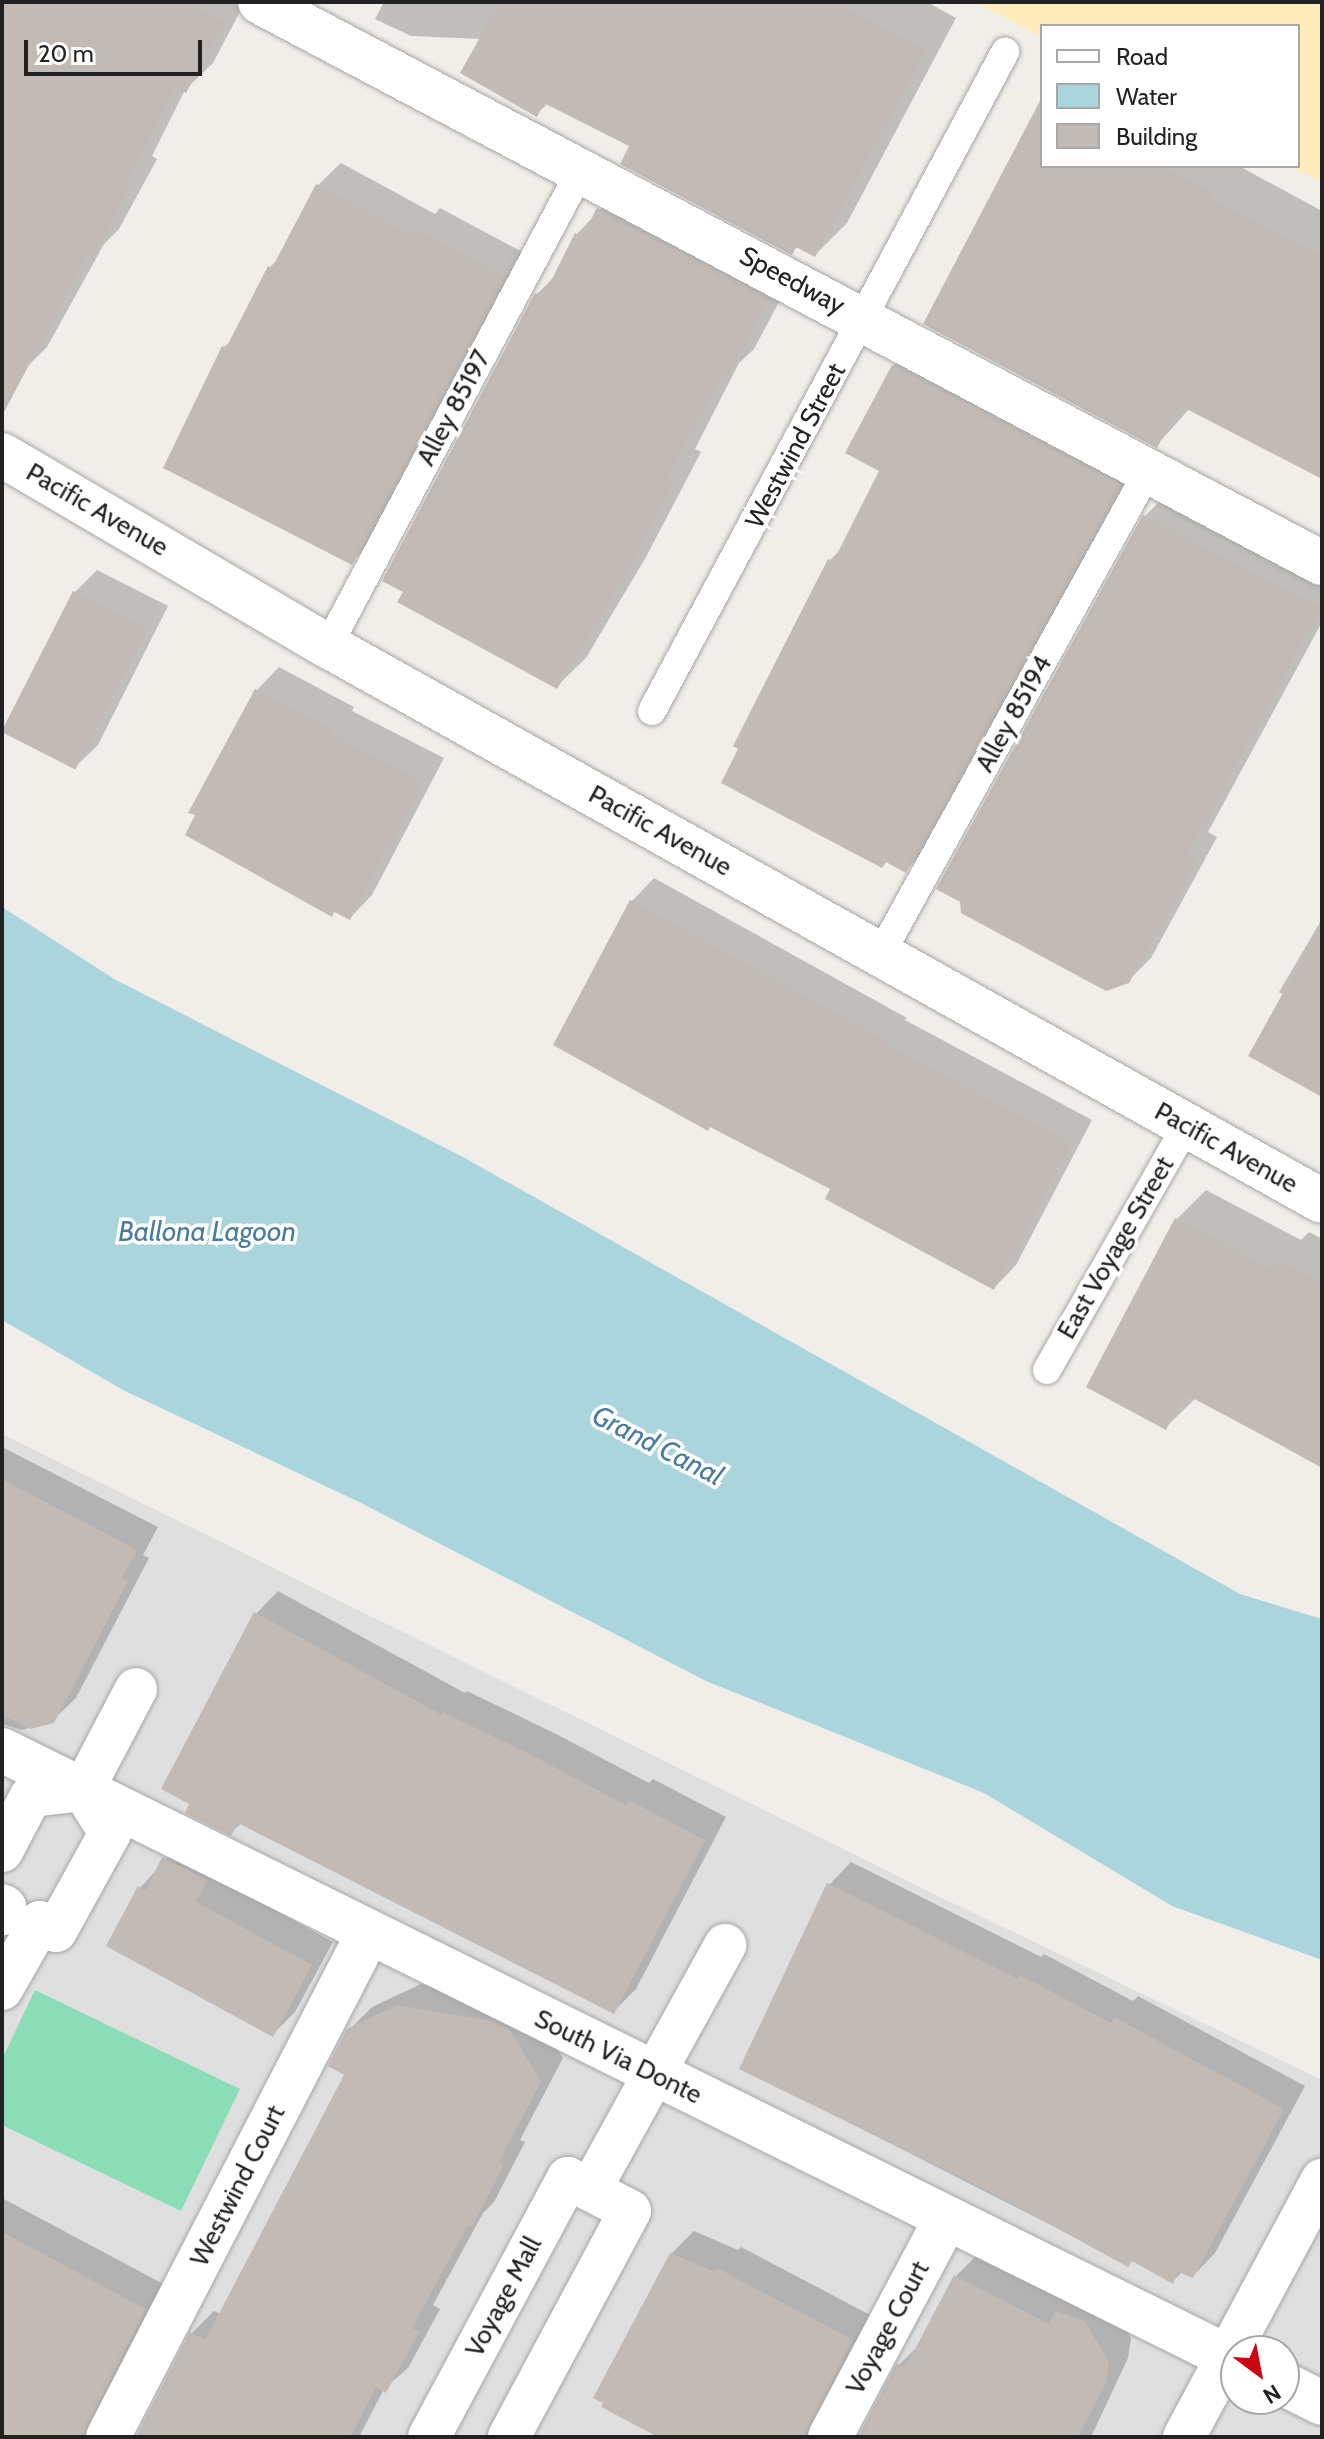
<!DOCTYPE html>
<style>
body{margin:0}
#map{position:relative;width:1324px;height:2439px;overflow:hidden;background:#f1eee9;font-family:Cabin,sans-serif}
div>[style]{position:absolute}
.residential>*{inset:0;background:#e0dfdf}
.sand>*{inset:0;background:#fdebbb}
.pitch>*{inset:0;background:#8addb7}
.water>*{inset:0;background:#abd5dd}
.shadow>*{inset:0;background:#0003}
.building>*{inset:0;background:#c2bab5;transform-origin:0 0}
.roads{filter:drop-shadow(0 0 2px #a6a6a6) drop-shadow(0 0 2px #a6a6a6)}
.service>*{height:28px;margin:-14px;padding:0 14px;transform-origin:14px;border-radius:14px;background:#fff}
.pedestrian>*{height:42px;margin:-21px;padding:0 21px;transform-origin:21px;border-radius:21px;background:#fff}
.minor>*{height:44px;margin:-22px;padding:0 22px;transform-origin:22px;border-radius:22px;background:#fff}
.tertiary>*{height:44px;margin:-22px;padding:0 22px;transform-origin:22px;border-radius:22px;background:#fff}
span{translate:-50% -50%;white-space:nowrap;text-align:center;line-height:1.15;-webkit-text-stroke:7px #fff;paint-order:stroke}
.street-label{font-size:26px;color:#222}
.water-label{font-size:28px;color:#497aa0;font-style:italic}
.frame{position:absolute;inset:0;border:4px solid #222;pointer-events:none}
.legend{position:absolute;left:1040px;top:24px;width:260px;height:144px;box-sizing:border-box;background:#fff;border:2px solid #a7a7a7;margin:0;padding:10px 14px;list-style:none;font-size:24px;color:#222}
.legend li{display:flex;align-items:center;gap:16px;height:40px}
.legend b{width:40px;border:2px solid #a7a7a7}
.north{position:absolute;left:1220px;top:2335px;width:80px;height:80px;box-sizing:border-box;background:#fff;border:2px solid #a7a7a7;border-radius:50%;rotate:148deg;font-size:22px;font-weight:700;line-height:32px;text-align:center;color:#222}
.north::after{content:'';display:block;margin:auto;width:28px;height:36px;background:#cd0614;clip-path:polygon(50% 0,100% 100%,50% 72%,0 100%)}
.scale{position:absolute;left:24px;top:40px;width:178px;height:36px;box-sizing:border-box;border:4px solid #222;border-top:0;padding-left:10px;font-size:24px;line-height:28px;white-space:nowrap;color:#222;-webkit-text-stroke:6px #fff;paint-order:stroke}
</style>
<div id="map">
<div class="residential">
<i style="clip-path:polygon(evenodd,2px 1434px,936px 1895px,1322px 2080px,1322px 2437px,2px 2437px,2px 1434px,1236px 2351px,1284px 2351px,1284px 2399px,1236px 2399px,1236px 2351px)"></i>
</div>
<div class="sand">
<i style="clip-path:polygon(975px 2px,1322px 2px,1322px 182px,1292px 166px,1298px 166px,1298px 26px,1042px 26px,1042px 37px)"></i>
</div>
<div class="pitch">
<i style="clip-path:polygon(35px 1990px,240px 2089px,181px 2211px,2px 2125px,2px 2059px)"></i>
</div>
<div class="water">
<i style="clip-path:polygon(2px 907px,116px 980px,463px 1157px,1240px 1594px,1322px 1619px,1322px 1960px,1172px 1906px,984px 1793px,706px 1681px,359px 1502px,123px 1390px,2px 1320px)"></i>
</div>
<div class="shadow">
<i style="clip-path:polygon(2px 2px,245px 2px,213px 63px,185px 90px,152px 156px,157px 159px,119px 229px,104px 244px,47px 347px,20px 374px,2px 365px)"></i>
<i style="clip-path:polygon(384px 2px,927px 2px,956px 18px,847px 223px,815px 255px,798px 246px,792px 252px,631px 145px,548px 103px,536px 115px,482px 39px,411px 36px,375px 19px)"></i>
<i style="clip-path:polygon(1042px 105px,1042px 166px,1239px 166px,1322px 211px,1322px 476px,1190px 408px,1157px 445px,925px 323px)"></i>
<i style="clip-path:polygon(341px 163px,435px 214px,440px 208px,526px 254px,374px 540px,351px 563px,224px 347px,234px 338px,270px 267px,281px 256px,318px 185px)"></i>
<i style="clip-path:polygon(627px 181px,796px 270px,754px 349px,739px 363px,695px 449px,701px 452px,646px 557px,586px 658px,557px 686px,537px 294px,557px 274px,577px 234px)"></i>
<i style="clip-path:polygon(919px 341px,1145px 459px,931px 845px,906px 870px,830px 560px,842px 548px,881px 470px,893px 366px)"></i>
<i style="clip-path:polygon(1167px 494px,1322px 575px,1322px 622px,1208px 832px,1217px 837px,1151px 958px,1128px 981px,1145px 516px)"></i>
<i style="clip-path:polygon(97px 570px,168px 606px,98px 745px,75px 767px,75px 592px)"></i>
<i style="clip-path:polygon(279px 667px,354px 707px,352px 711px,444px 758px,372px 895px,350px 918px,198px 814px,257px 690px)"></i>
<i style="clip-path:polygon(654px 878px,907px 1018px,905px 1020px,1092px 1120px,1016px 1265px,994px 1288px,833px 1188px,556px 1044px,632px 901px)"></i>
<i style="clip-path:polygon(1322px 919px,1322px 1095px,1284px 995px,1279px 992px)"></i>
<i style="clip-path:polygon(1206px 1190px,1301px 1240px,1309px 1232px,1322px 1239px,1322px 1468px,1196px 1398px,1166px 1427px,1177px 1219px)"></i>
<i style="clip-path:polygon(2px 1447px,158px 1527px,143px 1555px,149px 1558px,76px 1698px,52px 1721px,22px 1730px,2px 1724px)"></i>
<i style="clip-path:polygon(278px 1591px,465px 1693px,467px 1691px,558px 1735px,649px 1783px,653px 1779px,726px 1817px,636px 1989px,614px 2011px,241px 1823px,231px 1833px,256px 1614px)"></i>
<i style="clip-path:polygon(187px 1836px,217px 1879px,333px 1942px,295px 2012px,273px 2034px,140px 1888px)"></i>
<i style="clip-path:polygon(851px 1862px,1041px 1957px,1044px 1954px,1133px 2001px,1138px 1996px,1305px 2086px,1215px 2253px,1193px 2276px,1183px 2271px,1173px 2281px,1133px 2259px,1128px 2264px,742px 2068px,829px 1885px)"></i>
<i style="clip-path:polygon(421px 1984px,515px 1999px,531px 2007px,563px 2058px,520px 2140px,525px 2142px,494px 2202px,483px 2213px,433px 2305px,440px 2309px,408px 2368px,384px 2389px,359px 2437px,138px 2437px,192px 2333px,214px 2311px,221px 2314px,346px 2074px,349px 2030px,372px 2007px)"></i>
<i style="clip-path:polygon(2px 2198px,167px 2286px,119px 2437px,2px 2437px)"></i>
<i style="clip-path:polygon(694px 2231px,738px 2250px,741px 2247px,874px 2317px,841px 2437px,663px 2437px,671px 2254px)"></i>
<i style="clip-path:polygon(978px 2254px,1107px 2299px,1131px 2338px,1128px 2358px,1091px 2437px,860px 2437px,899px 2365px,918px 2346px,956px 2276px)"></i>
</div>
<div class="building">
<i style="clip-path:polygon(2px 2px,187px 2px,225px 22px,186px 93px,175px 87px,126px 184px,131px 186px,92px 258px,87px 255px,2px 416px)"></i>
<i style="clip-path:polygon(500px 2px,834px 2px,926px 50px,815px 257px,796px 247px,792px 255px,620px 164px,629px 146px,544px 103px,537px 117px,460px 73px)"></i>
<i style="clip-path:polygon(1042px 97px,1042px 166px,1162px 166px,1213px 192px,1210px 198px,1322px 256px,1322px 479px,1179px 405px,1157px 448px,923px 324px)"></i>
<i style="clip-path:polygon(316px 184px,413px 236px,416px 229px,505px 277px,352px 565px,163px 468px,222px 346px,226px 348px,268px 266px,272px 268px)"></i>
<i style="clip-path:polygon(597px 208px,768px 299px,726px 379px,720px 377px,668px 478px,674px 481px,618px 588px,557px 689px,397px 602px,403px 592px,382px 581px,535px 293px,543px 297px,575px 233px,582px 237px)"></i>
<i style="clip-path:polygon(892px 365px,1121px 485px,906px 873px,886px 862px,882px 868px,721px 783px,738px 749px,733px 746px,805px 604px,828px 559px,833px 562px,879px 471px,845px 453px)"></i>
<i style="clip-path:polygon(1143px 515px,1321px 608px,1187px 855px,1196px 859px,1159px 930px,1129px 983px,1106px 991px,961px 913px,960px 902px,936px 889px)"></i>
<i style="left:73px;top:591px;width:83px;height:158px;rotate:27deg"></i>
<i style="clip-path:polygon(255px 689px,333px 730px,331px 734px,423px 781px,350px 920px,334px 912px,332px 917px,185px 835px,195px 815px,188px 813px)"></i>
<i style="clip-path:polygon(630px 900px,885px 1040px,884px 1043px,1071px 1143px,994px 1290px,825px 1199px,830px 1189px,710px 1127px,708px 1131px,553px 1045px)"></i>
<i style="clip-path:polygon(1322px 923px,1322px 1097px,1248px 1056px)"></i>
<i style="clip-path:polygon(1175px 1218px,1273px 1270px,1279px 1260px,1322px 1283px,1322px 1467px,1185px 1394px,1166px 1430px,1086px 1387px)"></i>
<i style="clip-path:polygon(2px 1479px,137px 1550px,122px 1578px,128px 1581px,54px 1723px,30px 1729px,2px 1715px)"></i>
<i style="clip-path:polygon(254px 1612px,442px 1715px,443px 1712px,535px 1757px,626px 1805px,629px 1800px,705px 1840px,614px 2014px,238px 1823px,231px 1836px,185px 1813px,189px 1804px,161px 1789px)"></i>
<i style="clip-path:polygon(162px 1857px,208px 1880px,196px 1902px,312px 1965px,273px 2037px,106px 1946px,138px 1886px,146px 1890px)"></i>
<i style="clip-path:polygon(827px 1883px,1018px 1979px,1020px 1975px,1111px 2023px,1114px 2017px,1284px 2109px,1193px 2278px,1178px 2272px,1173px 2284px,1132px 2261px,1128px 2267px,998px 2196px,739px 2069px)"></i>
<i style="clip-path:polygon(397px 2005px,492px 2021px,509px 2029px,541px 2081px,499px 2162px,504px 2165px,472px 2227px,468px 2225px,412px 2328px,419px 2332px,386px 2393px,376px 2387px,350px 2437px,136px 2437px,190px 2332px,205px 2340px,309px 2142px,344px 2075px,328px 2066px,347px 2029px)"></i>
<i style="clip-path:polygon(2px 2232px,146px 2309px,83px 2437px,2px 2437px)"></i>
<i style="clip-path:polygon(670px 2253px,715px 2272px,717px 2268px,853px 2340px,805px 2437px,658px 2437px,601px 2407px,603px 2403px,593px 2398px)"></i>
<i style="clip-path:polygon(954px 2275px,1049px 2324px,1056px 2311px,1084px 2321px,1109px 2361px,1106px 2382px,1078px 2437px,858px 2437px,897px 2363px,904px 2367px,913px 2353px)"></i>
</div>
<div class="roads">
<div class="service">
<i style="left:328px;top:646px;width:539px;rotate:-62.01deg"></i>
<i style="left:652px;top:711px;width:748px;rotate:-61.82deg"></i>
<i style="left:880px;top:955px;width:551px;rotate:-61.02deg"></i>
<i style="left:1047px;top:1370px;width:281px;rotate:-60.3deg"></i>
</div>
<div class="pedestrian">
<i style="left:83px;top:1790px;width:114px;rotate:-62.3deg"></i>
<i style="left:2px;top:1851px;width:62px;rotate:-62.2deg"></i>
<i style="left:31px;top:1796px;width:52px;rotate:-6.6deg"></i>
<i style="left:2px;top:1905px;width:4px;rotate:34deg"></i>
<i style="left:5px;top:1907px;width:8px;rotate:113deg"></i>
<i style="left:2px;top:1989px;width:77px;rotate:-60.4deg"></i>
<i style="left:40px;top:1922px;width:18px;rotate:29deg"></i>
<i style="left:56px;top:1931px;width:112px;rotate:-61.1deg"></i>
<i style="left:110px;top:1833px;width:51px;rotate:-122.1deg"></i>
<i style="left:590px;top:2190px;width:280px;rotate:-61.1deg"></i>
<i style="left:429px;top:2437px;width:294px;rotate:-61.8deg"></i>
<i style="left:568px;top:2178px;width:70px;rotate:28deg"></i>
<i style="left:630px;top:2211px;width:256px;rotate:118.2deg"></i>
<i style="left:1184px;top:2437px;width:292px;rotate:-61.8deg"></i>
</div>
<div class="minor">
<i style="left:260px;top:2px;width:1201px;rotate:27.85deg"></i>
<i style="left:2px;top:1750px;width:1377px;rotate:26.34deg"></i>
<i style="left:1284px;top:2384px;width:42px;rotate:26.6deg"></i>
<i style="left:108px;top:2437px;width:566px;rotate:-62.67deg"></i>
<i style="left:830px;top:2437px;width:247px;rotate:-62deg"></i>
</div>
<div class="tertiary">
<i style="left:2px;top:455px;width:378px;rotate:30.4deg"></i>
<i style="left:328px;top:646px;width:1138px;rotate:29.18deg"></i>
</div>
</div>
<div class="street-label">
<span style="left:792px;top:281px;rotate:28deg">Speedway</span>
<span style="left:454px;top:408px;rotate:-62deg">Alley 85197</span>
<span style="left:796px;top:446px;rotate:-62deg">Westwind Street</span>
<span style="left:97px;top:510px;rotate:30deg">Pacific Avenue</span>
<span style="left:1014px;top:714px;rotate:-61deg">Alley 85194</span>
<span style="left:660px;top:831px;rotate:29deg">Pacific Avenue</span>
<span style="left:1226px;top:1148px;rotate:29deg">Pacific Avenue</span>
<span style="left:1116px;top:1248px;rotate:-60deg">East Voyage Street</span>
<span style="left:618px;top:2057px;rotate:26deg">South Via Donte</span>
<span style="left:238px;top:2186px;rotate:-63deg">Westwind Court</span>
<span style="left:504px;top:2297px;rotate:-62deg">Voyage Mall</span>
<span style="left:888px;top:2328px;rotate:-62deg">Voyage Court</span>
</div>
<div class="water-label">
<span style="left:207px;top:1231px">Ballona Lagoon</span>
<span style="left:658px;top:1445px;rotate:27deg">Grand Canal</span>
</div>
<div class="frame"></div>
<ul class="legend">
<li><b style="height:10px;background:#fff"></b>Road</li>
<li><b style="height:22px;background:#abd5dd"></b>Water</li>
<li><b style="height:22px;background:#c2bab5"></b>Building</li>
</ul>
<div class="north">N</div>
<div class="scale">20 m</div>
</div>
